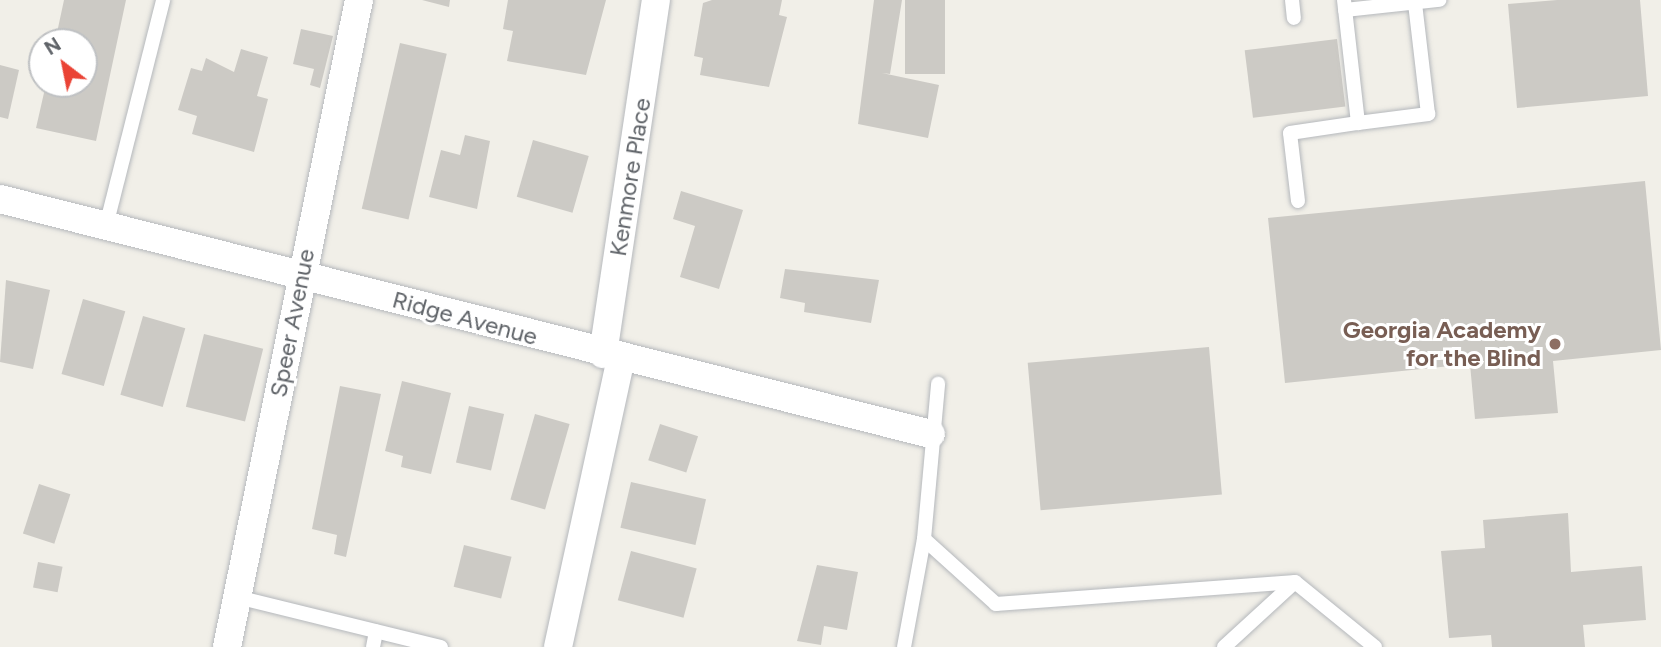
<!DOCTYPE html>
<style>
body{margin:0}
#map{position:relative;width:1661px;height:647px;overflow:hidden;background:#f1efe8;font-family:Figtree,sans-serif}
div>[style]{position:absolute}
.building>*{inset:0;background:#cccac5;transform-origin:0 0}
.roads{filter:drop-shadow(0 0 2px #b5b8bc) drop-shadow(0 0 2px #b5b8bc)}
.service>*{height:14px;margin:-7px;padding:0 7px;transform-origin:7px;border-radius:7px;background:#fff}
.minor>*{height:28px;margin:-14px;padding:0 14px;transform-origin:14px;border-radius:14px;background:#fff}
.dots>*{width:19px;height:19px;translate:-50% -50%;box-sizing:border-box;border:4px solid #fff;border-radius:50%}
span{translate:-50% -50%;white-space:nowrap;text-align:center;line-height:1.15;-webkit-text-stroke:6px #fff;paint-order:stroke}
.street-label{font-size:24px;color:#5f6368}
.education-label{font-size:24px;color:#785e54;font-weight:700}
.right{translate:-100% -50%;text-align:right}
.north{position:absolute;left:28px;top:28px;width:70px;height:70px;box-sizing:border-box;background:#fff;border:2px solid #bfc1c3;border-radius:50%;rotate:328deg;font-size:19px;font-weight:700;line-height:28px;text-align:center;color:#5f6368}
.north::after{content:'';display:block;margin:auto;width:24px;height:32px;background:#ea4335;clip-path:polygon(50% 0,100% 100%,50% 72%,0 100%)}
</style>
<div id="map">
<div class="building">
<i style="clip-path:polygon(64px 0,126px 0,96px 141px,36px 128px,46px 84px,84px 84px,84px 42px,55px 42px)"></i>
<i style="clip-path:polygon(422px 0,450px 0,449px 7px)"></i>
<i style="clip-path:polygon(508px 0,606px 0,586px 75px,507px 61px,513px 31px,503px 29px)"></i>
<i style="clip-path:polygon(712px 0,782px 0,779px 15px,787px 17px,769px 87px,700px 75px,703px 58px,694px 56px,703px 3px)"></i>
<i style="clip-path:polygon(874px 0,902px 0,890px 74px,882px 73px,939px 85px,928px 138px,858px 124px)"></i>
<i style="left:905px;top:0;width:40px;height:74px"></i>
<i style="clip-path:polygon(1557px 0,1640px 0,1648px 96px,1517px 108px,1508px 4px)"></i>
<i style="clip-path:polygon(301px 29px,333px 36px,320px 88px,310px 85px,314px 69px,293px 64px)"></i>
<i style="left:1337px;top:39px;width:68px;height:93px;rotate:83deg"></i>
<i style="left:400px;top:43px;width:48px;height:170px;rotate:13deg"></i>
<i style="clip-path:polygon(241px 49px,268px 57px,257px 96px,268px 99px,254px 152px,192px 134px,197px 116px,178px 110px,191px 68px,202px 71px,206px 58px,234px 72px)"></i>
<i style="clip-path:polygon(0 65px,19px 70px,8px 119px,0 117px)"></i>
<i style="clip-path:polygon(465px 135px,490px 141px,477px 209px,429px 197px,441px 150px,460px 155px)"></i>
<i style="left:533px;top:140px;width:58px;height:59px;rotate:16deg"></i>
<i style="clip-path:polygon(1645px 181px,1661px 350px,1553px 361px,1558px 413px,1475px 419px,1470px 364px,1285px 383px,1268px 218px)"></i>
<i style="clip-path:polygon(681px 191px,743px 210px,719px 289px,680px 277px,695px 226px,673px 219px)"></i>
<i style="clip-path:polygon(785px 269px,879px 280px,871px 323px,804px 312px,805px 303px,780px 298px)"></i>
<i style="clip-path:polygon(6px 280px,50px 290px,33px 369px,0 362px)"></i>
<i style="left:83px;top:299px;width:44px;height:78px;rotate:16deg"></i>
<i style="left:143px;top:316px;width:44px;height:82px;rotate:16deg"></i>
<i style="left:204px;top:334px;width:61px;height:75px;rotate:14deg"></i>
<i style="left:1209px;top:347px;width:148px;height:182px;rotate:85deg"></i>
<i style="clip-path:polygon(402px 381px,451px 393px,431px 474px,401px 467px,403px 456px,385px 451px)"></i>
<i style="clip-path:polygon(340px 386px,381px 394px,346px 557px,334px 554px,337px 535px,312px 529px)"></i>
<i style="left:469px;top:406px;width:36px;height:58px;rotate:13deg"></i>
<i style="left:535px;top:414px;width:36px;height:89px;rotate:16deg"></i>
<i style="left:660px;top:424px;width:40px;height:38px;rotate:18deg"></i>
<i style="left:631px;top:482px;width:77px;height:47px;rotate:13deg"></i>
<i style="left:39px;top:484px;width:33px;height:52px;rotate:18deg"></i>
<i style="clip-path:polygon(1568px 513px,1571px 572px,1642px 566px,1646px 620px,1583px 625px,1585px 647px,1492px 647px,1491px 635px,1449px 638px,1441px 551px,1485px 548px,1483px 520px)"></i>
<i style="left:464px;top:545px;width:49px;height:43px;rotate:14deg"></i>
<i style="left:631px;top:551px;width:68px;height:51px;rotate:15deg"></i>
<i style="left:38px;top:562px;width:25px;height:26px;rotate:11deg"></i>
<i style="clip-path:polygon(817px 565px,858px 572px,847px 630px,824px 626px,821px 645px,797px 641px)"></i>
</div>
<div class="roads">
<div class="service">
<i style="left:1292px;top:0;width:18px;rotate:84deg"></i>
<i style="left:1344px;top:0;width:124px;rotate:83.5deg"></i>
<i style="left:1358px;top:123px;width:71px;rotate:-7.3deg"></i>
<i style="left:1428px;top:114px;width:112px;rotate:-96.7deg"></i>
<i style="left:1345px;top:10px;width:95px;rotate:-6.1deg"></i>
<i style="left:1298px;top:201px;width:68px;rotate:-96.7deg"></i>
<i style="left:1290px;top:133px;width:69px;rotate:-8.4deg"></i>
<i style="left:106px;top:226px;width:233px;rotate:-75.8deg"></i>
<i style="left:924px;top:539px;width:97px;rotate:42.1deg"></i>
<i style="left:996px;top:604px;width:300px;rotate:-4.2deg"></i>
<i style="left:1295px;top:582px;width:103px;rotate:39.1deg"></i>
<i style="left:237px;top:597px;width:210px;rotate:13.8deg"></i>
<i style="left:373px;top:647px;width:16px;rotate:-79deg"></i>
<i style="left:904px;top:647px;width:110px;rotate:-79.5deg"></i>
<i style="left:924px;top:539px;width:156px;rotate:-84.8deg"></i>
<i style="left:1224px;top:647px;width:96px;rotate:-42.5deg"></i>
</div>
<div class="minor">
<i style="left:0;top:199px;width:960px;rotate:14.17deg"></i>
<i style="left:603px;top:354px;width:358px;rotate:-81.5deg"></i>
<i style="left:227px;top:647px;width:660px;rotate:-78.47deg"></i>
<i style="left:558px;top:647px;width:296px;rotate:-77.7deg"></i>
</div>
</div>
<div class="dots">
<i style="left:1555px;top:344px;background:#8d6e63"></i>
</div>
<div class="street-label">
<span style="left:630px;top:177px;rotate:-81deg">Kenmore Place</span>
<span style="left:465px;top:318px;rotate:15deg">Ridge Avenue</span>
<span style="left:292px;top:323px;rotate:-79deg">Speer Avenue</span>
</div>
<div class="education-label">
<span class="right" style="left:1541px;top:344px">Georgia Academy<br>for the Blind</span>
</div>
<div class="north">N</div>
</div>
